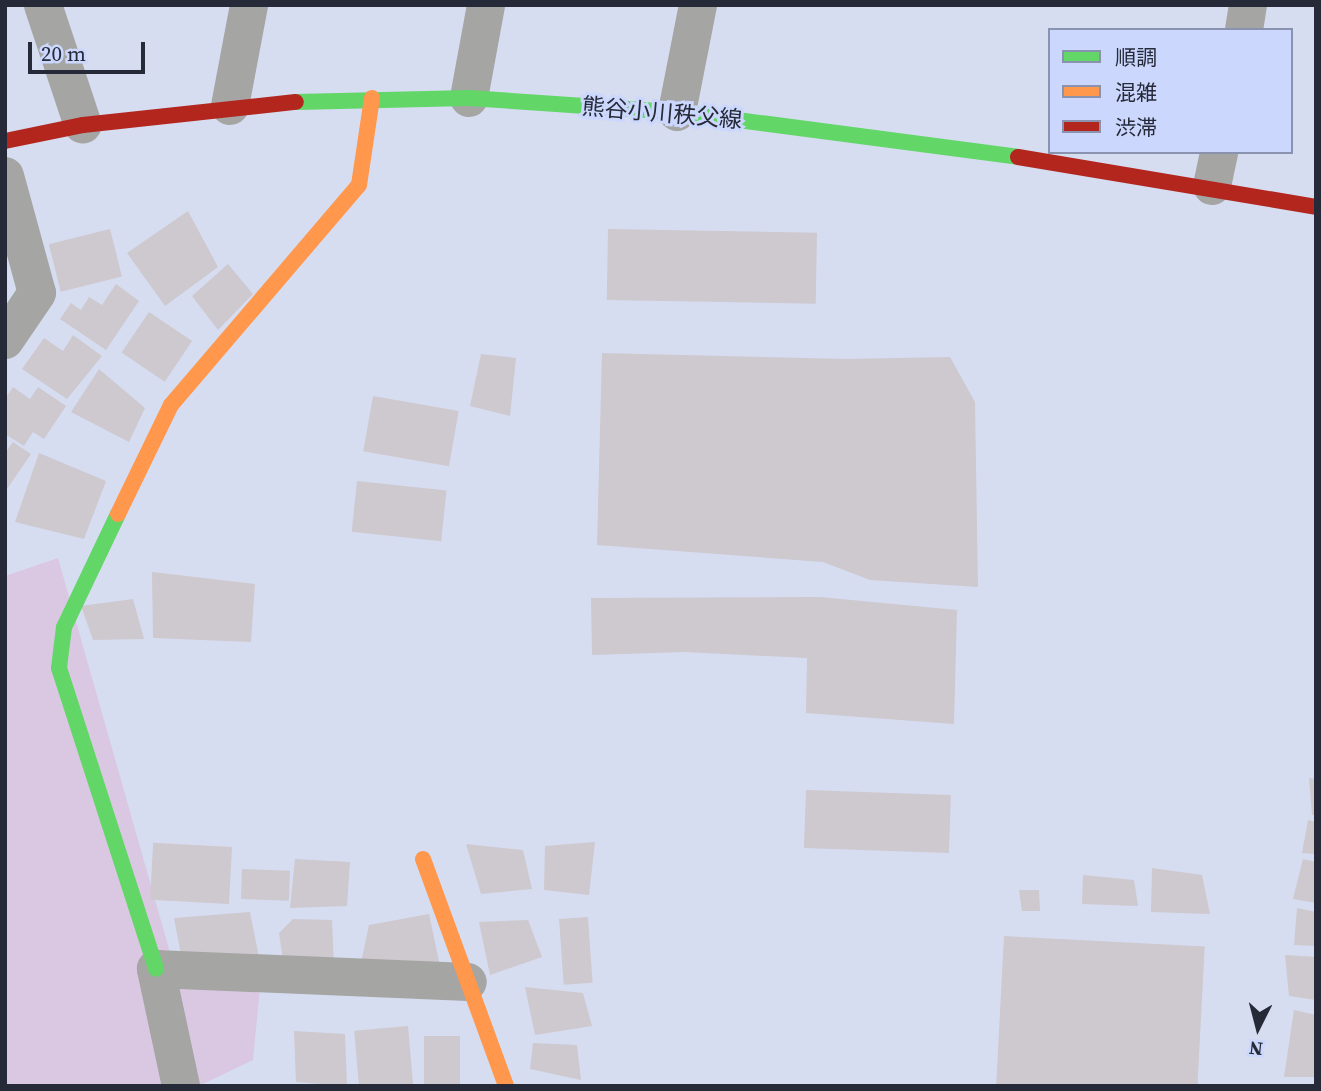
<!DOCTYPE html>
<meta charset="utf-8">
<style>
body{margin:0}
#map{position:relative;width:1321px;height:1091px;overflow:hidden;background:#d6ddf1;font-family:"Source Serif 4","Noto Sans JP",serif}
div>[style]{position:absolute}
.green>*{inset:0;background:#dac8e3}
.building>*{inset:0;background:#cec8cf;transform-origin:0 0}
.street>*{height:38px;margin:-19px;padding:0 19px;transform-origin:19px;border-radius:19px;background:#a5a5a4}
.fast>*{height:16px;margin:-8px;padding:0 8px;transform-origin:8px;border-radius:8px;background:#63d668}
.slow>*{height:16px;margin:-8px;padding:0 8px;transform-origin:8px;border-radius:8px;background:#ff974d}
.jam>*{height:16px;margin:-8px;padding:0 8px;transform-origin:8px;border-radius:8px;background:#b3261e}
span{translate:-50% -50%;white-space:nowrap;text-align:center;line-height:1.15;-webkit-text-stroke:6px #cbd7fc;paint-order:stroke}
.street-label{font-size:23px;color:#262a38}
.frame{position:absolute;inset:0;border:7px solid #262a38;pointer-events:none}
.legend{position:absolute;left:1048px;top:28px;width:245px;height:126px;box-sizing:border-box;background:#cbd7fc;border:2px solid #8992ae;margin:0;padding:9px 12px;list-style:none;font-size:21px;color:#262a38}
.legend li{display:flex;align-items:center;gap:14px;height:35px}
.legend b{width:35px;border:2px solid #8992ae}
.north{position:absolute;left:1223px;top:993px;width:70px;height:70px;-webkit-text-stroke:5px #cbd7fc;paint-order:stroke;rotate:186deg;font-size:19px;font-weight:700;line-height:28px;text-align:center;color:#262a38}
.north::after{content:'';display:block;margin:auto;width:24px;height:32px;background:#262a38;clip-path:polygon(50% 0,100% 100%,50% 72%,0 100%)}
.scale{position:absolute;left:28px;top:42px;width:117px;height:32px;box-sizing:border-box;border:4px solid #262a38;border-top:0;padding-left:9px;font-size:21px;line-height:24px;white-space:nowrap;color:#262a38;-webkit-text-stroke:5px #cbd7fc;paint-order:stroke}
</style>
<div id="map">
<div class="green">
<i style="clip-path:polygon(58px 558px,177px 977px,260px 988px,253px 1060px,199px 1086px,5px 1086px,5px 576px)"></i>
</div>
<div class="building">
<i style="clip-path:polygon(188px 211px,218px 267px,165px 306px,127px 253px)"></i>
<i style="left:110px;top:229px;width:49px;height:63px;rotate:76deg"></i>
<i style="left:608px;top:229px;width:209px;height:71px;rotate:1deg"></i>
<i style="clip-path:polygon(228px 264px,253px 294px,218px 330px,192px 296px)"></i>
<i style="clip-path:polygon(116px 284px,139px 301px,106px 350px,60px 319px,71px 303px,81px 310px,89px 297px,102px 305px)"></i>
<i style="left:149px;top:312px;width:52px;height:49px;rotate:34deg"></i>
<i style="clip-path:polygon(73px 335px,102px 356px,67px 399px,22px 369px,44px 338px,63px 351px)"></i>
<i style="clip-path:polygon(602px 353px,846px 359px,950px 357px,975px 402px,978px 587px,870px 580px,823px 562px,597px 545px)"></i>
<i style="clip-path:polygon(481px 354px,516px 358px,510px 416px,470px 406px)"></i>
<i style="clip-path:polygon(99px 369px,145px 408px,129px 442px,71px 412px)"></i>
<i style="clip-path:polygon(13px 387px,30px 399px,38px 387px,66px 406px,44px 439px,33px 432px,24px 446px,5px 434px,5px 399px)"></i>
<i style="left:373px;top:396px;width:87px;height:56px;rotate:10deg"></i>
<i style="clip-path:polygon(13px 442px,31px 454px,5px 492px,5px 453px)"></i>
<i style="clip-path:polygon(39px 453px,106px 481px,84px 539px,15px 522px)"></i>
<i style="left:357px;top:481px;width:90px;height:51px;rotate:6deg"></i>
<i style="clip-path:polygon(152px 572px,255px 584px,251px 642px,153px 638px)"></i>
<i style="clip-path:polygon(820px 597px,957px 610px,954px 724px,806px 713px,807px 658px,684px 652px,592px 655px,591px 598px)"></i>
<i style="clip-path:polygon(133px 599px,144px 639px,93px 640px,81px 606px)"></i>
<i style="clip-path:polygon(1309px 778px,1316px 779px,1316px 815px,1312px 815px)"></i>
<i style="left:806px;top:790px;width:145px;height:58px;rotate:2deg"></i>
<i style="clip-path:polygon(1308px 820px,1316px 822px,1316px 854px,1302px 853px)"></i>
<i style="clip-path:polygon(595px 842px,589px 895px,544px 890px,545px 846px)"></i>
<i style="clip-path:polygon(466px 844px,523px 850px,532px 889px,481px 894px)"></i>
<i style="left:232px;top:847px;width:57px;height:79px;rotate:93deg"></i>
<i style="clip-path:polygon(295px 859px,350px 862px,347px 906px,290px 908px)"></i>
<i style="clip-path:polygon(1303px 859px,1316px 862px,1316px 903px,1293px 899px)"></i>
<i style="clip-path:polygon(1152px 868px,1202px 875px,1210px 914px,1151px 912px)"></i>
<i style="left:242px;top:869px;width:48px;height:30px;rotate:2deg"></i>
<i style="clip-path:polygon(1083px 875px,1134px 880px,1138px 906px,1082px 904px)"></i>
<i style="clip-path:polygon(1019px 890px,1039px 890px,1040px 911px,1022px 911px)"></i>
<i style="clip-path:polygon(1297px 908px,1316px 912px,1316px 946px,1294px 945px)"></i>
<i style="clip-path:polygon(250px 912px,259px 957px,181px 955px,174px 918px)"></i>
<i style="clip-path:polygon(429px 914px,440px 966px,359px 972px,369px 925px)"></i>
<i style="left:588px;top:917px;width:66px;height:29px;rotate:86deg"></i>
<i style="clip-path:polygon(293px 919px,332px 920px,334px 966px,284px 967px,279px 933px)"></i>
<i style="clip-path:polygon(528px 920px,542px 957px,490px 975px,479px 922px)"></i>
<i style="left:1004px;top:936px;width:201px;height:150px;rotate:3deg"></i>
<i style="clip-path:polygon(1285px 955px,1316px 957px,1316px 1000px,1289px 996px)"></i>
<i style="clip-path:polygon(525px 987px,583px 993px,592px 1026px,535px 1035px)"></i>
<i style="clip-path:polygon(1294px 1010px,1316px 1015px,1316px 1077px,1284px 1077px)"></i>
<i style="left:408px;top:1026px;width:60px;height:54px;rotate:85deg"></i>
<i style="clip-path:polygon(294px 1031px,345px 1034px,347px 1086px,296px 1082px)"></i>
<i style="left:460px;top:1036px;width:50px;height:36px;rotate:90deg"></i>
<i style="clip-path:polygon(533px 1043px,577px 1045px,581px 1080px,530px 1069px)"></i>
</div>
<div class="street">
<i style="left:43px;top:5px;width:126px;rotate:71.6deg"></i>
<i style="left:1244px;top:30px;width:25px;rotate:-81deg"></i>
<i style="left:469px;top:98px;width:95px;rotate:-79.6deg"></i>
<i style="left:230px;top:106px;width:103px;rotate:-79.3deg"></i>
<i style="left:677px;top:112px;width:109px;rotate:-78.9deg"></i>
<i style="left:5px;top:176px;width:121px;rotate:74.7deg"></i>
<i style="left:37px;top:293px;width:57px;rotate:124.2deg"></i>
<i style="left:1212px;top:186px;width:35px;rotate:-78deg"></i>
<i style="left:181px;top:1086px;width:120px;rotate:-102.1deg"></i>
<i style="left:156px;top:969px;width:312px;rotate:2.4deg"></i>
</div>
<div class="fast">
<i style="left:296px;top:102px;width:173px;rotate:-1.3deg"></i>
<i style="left:469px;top:98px;width:208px;rotate:3.9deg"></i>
<i style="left:677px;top:112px;width:344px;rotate:7.5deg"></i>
<i style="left:118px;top:514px;width:125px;rotate:115.5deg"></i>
<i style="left:64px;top:627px;width:41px;rotate:97deg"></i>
<i style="left:59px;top:668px;width:316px;rotate:72.1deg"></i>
</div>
<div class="slow">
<i style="left:118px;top:514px;width:121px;rotate:-64.1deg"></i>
<i style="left:171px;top:405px;width:289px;rotate:-49.5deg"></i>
<i style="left:359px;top:185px;width:88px;rotate:-81.5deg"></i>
<i style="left:423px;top:859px;width:242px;rotate:69.9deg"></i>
</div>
<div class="jam">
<i style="left:5px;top:141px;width:80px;rotate:-11.6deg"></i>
<i style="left:83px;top:125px;width:214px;rotate:-6.2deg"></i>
<i style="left:1018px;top:157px;width:302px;rotate:9.5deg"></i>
</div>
<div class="street-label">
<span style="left:662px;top:113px;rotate:5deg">熊谷小川秩父線</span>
</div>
<div class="frame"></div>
<ul class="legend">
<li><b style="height:9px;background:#63d668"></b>順調</li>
<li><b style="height:9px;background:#ff974d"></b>混雑</li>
<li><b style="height:9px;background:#b3261e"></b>渋滞</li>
</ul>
<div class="north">N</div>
<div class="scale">20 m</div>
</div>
